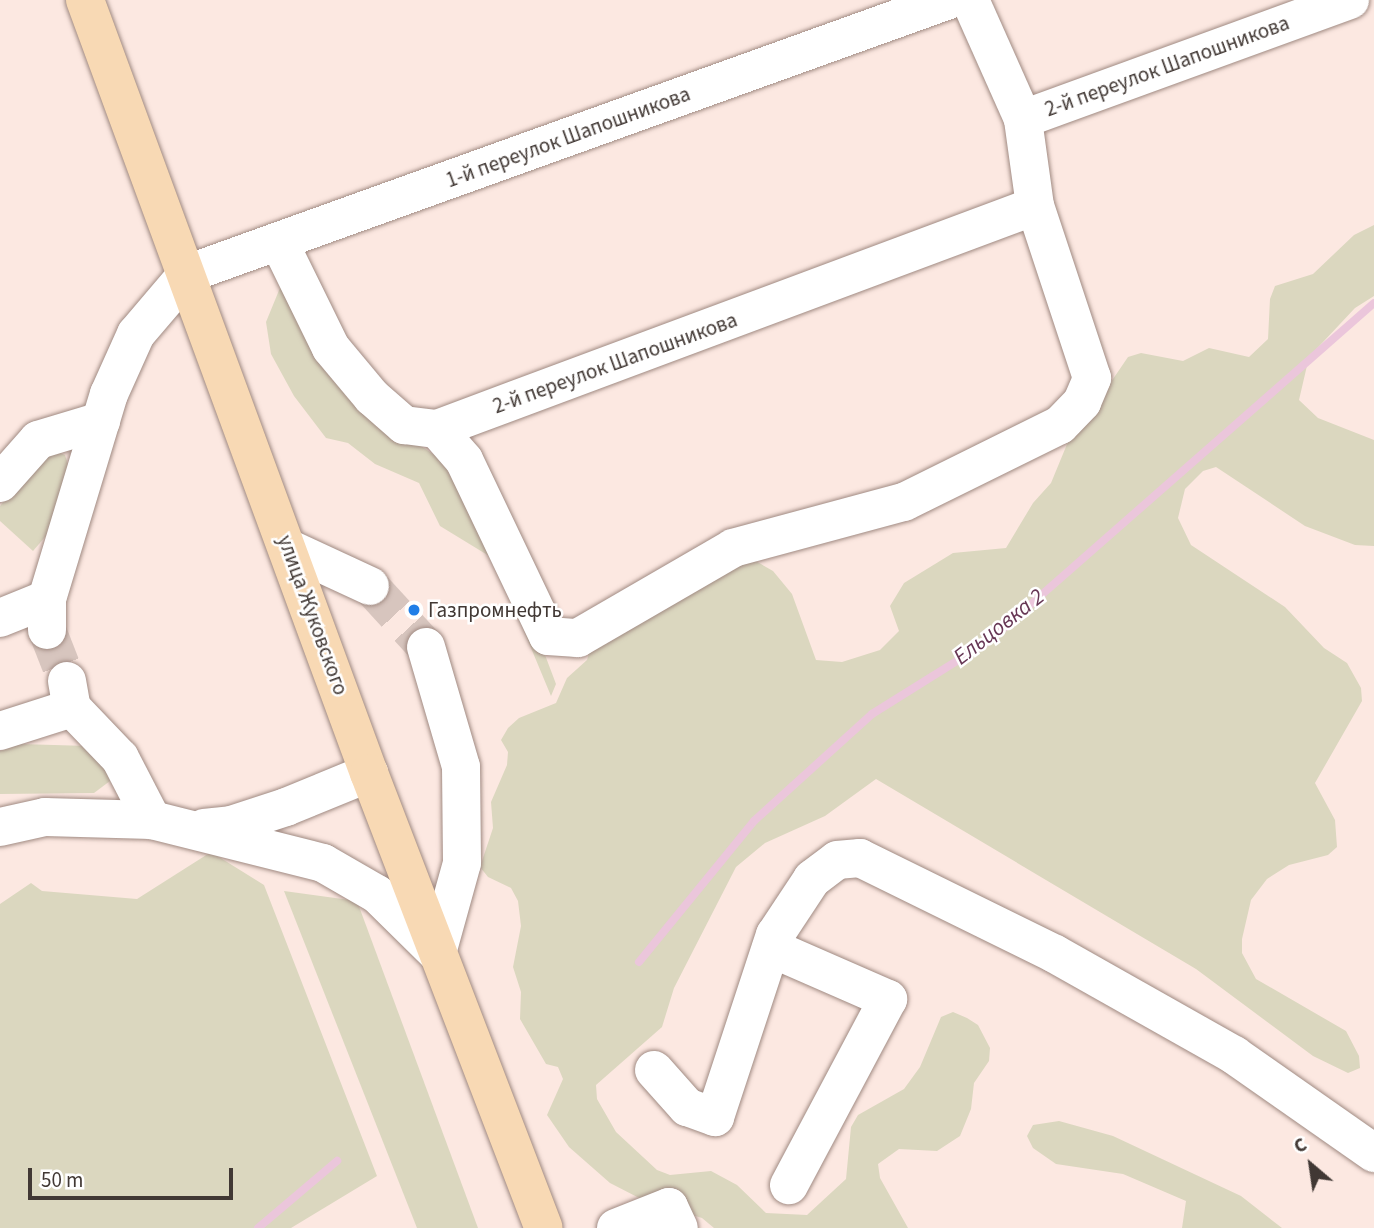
<!DOCTYPE html>
<meta charset="utf-8">
<style>
body{margin:0}
#map{position:relative;width:1374px;height:1228px;overflow:hidden;background:#fce8e1;font-family:"Source Sans 3",sans-serif}
div>[style]{position:absolute}
.green>*{inset:0;background:#dbd7bf}
.stream>*{height:8px;margin:-4px;padding:0 4px;transform-origin:4px;border-radius:4px;background:#ebc6db}
.minor-tunnel>*{height:38px;margin-top:-19px;transform-origin:0;background:repeating-linear-gradient(90deg,#d7c5be 0 38px,transparent 0 57px)}
.roads{filter:drop-shadow(0 0 2px #a08a82) drop-shadow(0 0 2px #a08a82)}
.minor>*{height:38px;margin:-19px;padding:0 19px;transform-origin:19px;border-radius:19px;background:#fff}
.major>*{height:38px;margin:-19px;padding:0 19px;transform-origin:19px;border-radius:19px;background:#f8d9b4}
.dots>*{width:19px;height:19px;translate:-50% -50%;box-sizing:border-box;border:4px solid #fff;border-radius:50%}
span{translate:-50% -50%;white-space:nowrap;text-align:center;line-height:1.15;-webkit-text-stroke:5px #fff;paint-order:stroke}
.street-label{font-size:21px;color:#413834}
.poi-label{font-size:21px;color:#413834}
.left{translate:0 -50%;text-align:left}
.water-label{font-size:23px;color:#673755;font-style:italic}
.north{position:absolute;left:1276px;top:1130px;width:70px;height:70px;-webkit-text-stroke:5px #fff;paint-order:stroke;rotate:331deg;font-size:19px;font-weight:700;line-height:28px;text-align:center;color:#413834}
.north::after{content:'';display:block;margin:auto;width:24px;height:32px;background:#413834;clip-path:polygon(50% 0,100% 100%,50% 72%,0 100%)}
.scale{position:absolute;left:28px;top:1168px;width:205px;height:32px;box-sizing:border-box;border:4px solid #413834;border-top:0;padding-left:9px;font-size:21px;line-height:24px;white-space:nowrap;color:#413834;-webkit-text-stroke:5px #fff;paint-order:stroke}
</style>
<div id="map">
<div class="green">
<i style="clip-path:polygon(1374px 225px,1374px 296px,1355px 308px,1309px 357px,1299px 400px,1318px 418px,1374px 440px,1374px 546px,1355px 545px,1305px 526px,1216px 467px,1203px 471px,1185px 489px,1178px 518px,1191px 545px,1285px 607px,1324px 648px,1347px 663px,1361px 688px,1362px 701px,1315px 783px,1335px 820px,1337px 847px,1328px 855px,1289px 865px,1267px 879px,1251px 900px,1242px 939px,1242px 953px,1256px 979px,1346px 1031px,1359px 1056px,1360px 1068px,1348px 1073px,1313px 1056px,1196px 969px,876px 779px,825px 816px,765px 843px,736px 867px,674px 988px,662px 1027px,596px 1085px,597px 1099px,616px 1132px,657px 1170px,670px 1175px,711px 1171px,737px 1185px,766px 1213px,807px 1215px,846px 1179px,851px 1127px,858px 1115px,904px 1089px,920px 1067px,941px 1017px,953px 1012px,967px 1018px,978px 1025px,990px 1048px,989px 1061px,974px 1083px,971px 1109px,960px 1136px,937px 1151px,899px 1149px,878px 1164px,880px 1178px,908px 1228px,714px 1228px,702px 1218px,645px 1201px,610px 1183px,569px 1147px,547px 1115px,563px 1079px,558px 1067px,546px 1064px,520px 1019px,521px 992px,513px 967px,521px 926px,518px 901px,511px 888px,488px 877px,480px 867px,493px 828px,491px 802px,507px 765px,508px 752px,501px 740px,508px 728px,519px 718px,556px 703px,567px 678px,587px 660px,591px 647px,733px 548px,773px 571px,792px 594px,816px 660px,842px 662px,880px 650px,899px 631px,890px 606px,904px 583px,953px 553px,1006px 548px,1033px 503px,1051px 483px,1077px 420px,1098px 401px,1128px 357px,1141px 353px,1183px 361px,1209px 348px,1249px 357px,1268px 339px,1270px 299px,1275px 286px,1313px 274px,1354px 235px)"></i>
<i style="clip-path:polygon(282px 283px,418px 444px,461px 473px,522px 594px,556px 684px,551px 696px,494px 559px,440px 526px,419px 483px,375px 464px,348px 443px,326px 438px,294px 396px,271px 354px,266px 322px)"></i>
<i style="clip-path:polygon(48px 448px,65px 455px,74px 483px,69px 509px,33px 551px,0 521px,0 506px)"></i>
<i style="clip-path:polygon(20px 744px,88px 746px,104px 761px,110px 781px,94px 793px,0 794px,0 751px)"></i>
<i style="clip-path:polygon(211px 852px,264px 885px,377px 1176px,291px 1228px,0 1228px,0 904px,31px 883px,42px 891px,137px 899px)"></i>
<i style="clip-path:polygon(284px 891px,357px 901px,478px 1228px,417px 1228px)"></i>
<i style="clip-path:polygon(1059px 1121px,1113px 1136px,1241px 1196px,1282px 1228px,1182px 1228px,1186px 1201px,1123px 1174px,1056px 1164px,1033px 1148px,1027px 1136px,1033px 1125px)"></i>
</div>
<div class="stream">
<i style="left:639px;top:962px;width:182px;rotate:-50.8deg"></i>
<i style="left:754px;top:821px;width:159px;rotate:-42.2deg"></i>
<i style="left:872px;top:714px;width:138px;rotate:-32deg"></i>
<i style="left:989px;top:641px;width:512px;rotate:-41.28deg"></i>
<i style="left:258px;top:1228px;width:104px;rotate:-40.3deg"></i>
</div>
<div class="minor-tunnel">
<i style="left:370px;top:586px;width:83px;rotate:47.4deg"></i>
<i style="left:47px;top:630px;width:55px;rotate:68.6deg"></i>
</div>
<div class="roads">
<div class="minor">
<i style="left:1023px;top:119px;width:348px;rotate:-20deg"></i>
<i style="left:279px;top:242px;width:118px;rotate:63.9deg"></i>
<i style="left:331px;top:348px;width:64px;rotate:50.1deg"></i>
<i style="left:372px;top:397px;width:43px;rotate:41.2deg"></i>
<i style="left:404px;top:425px;width:33px;rotate:7deg"></i>
<i style="left:437px;top:429px;width:638px;rotate:-20.45deg"></i>
<i style="left:437px;top:429px;width:41px;rotate:48.9deg"></i>
<i style="left:464px;top:460px;width:195px;rotate:64.5deg"></i>
<i style="left:548px;top:636px;width:30px;rotate:4deg"></i>
<i style="left:578px;top:638px;width:179px;rotate:-30.1deg"></i>
<i style="left:733px;top:548px;width:177px;rotate:-15.1deg"></i>
<i style="left:904px;top:502px;width:174px;rotate:-26.3deg"></i>
<i style="left:1060px;top:425px;width:32px;rotate:-46deg"></i>
<i style="left:1082px;top:402px;width:26px;rotate:-67deg"></i>
<i style="left:1092px;top:378px;width:181px;rotate:-108.3deg"></i>
<i style="left:1035px;top:206px;width:88px;rotate:-97.9deg"></i>
<i style="left:1023px;top:119px;width:130px;rotate:-114deg"></i>
<i style="left:0;top:483px;width:57px;rotate:-48.5deg"></i>
<i style="left:38px;top:440px;width:66px;rotate:-16.8deg"></i>
<i style="left:290px;top:549px;width:88px;rotate:24.8deg"></i>
<i style="left:0;top:618px;width:51px;rotate:-22deg"></i>
<i style="left:47px;top:630px;width:31px;rotate:-90deg"></i>
<i style="left:47px;top:599px;width:214px;rotate:-73.2deg"></i>
<i style="left:109px;top:394px;width:66px;rotate:-65.8deg"></i>
<i style="left:136px;top:334px;width:79px;rotate:-49.6deg"></i>
<i style="left:187px;top:274px;width:810px;rotate:-19.78deg"></i>
<i style="left:426px;top:647px;width:125px;rotate:73.7deg"></i>
<i style="left:461px;top:767px;width:96px;rotate:89.4deg"></i>
<i style="left:462px;top:863px;width:93px;rotate:105.5deg"></i>
<i style="left:67px;top:681px;width:27px;rotate:80deg"></i>
<i style="left:72px;top:708px;width:69px;rotate:46.2deg"></i>
<i style="left:120px;top:758px;width:70px;rotate:62.7deg"></i>
<i style="left:0;top:731px;width:76px;rotate:-17.7deg"></i>
<i style="left:0;top:827px;width:46px;rotate:-12.5deg"></i>
<i style="left:45px;top:817px;width:107px;rotate:1.6deg"></i>
<i style="left:152px;top:820px;width:176px;rotate:14.1deg"></i>
<i style="left:323px;top:863px;width:62px;rotate:29.9deg"></i>
<i style="left:377px;top:894px;width:84px;rotate:44.5deg"></i>
<i style="left:204px;top:828px;width:27px;rotate:-6deg"></i>
<i style="left:231px;top:825px;width:58px;rotate:-18.1deg"></i>
<i style="left:286px;top:807px;width:90px;rotate:-22.3deg"></i>
<i style="left:771px;top:948px;width:128px;rotate:23.6deg"></i>
<i style="left:888px;top:999px;width:211px;rotate:118deg"></i>
<i style="left:654px;top:1070px;width:50px;rotate:48.3deg"></i>
<i style="left:687px;top:1107px;width:30px;rotate:20deg"></i>
<i style="left:715px;top:1117px;width:192px;rotate:-71.8deg"></i>
<i style="left:775px;top:935px;width:67px;rotate:-56.5deg"></i>
<i style="left:812px;top:879px;width:31px;rotate:-37deg"></i>
<i style="left:837px;top:860px;width:23px;rotate:-5deg"></i>
<i style="left:860px;top:858px;width:217px;rotate:26.2deg"></i>
<i style="left:1055px;top:954px;width:206px;rotate:29.4deg"></i>
<i style="left:1234px;top:1055px;width:171px;rotate:35deg"></i>
<i style="left:616px;top:1228px;width:57px;rotate:-21.6deg"></i>
<i style="left:669px;top:1207px;width:23px;rotate:65deg"></i>
</div>
<div class="major">
<i style="left:85px;top:0;width:824px;rotate:69.83deg"></i>
<i style="left:369px;top:773px;width:487px;rotate:69deg"></i>
</div>
</div>
<div class="dots">
<i style="left:414px;top:610px;background:#207ee7"></i>
</div>
<div class="street-label">
<span style="left:1167px;top:66px;rotate:-20deg">2-й переулок Шапошникова</span>
<span style="left:568px;top:137px;rotate:-20deg">1-й переулок Шапошникова</span>
<span style="left:615px;top:363px;rotate:-20deg">2-й переулок Шапошникова</span>
<span style="left:313px;top:615px;rotate:70deg">улица Жуковского</span>
</div>
<div class="poi-label">
<span class="left" style="left:428px;top:610px">Газпромнефть</span>
</div>
<div class="water-label">
<span style="left:999px;top:627px;rotate:-38deg">Ельцовка 2</span>
</div>
<div class="north">С</div>
<div class="scale">50 m</div>
</div>
